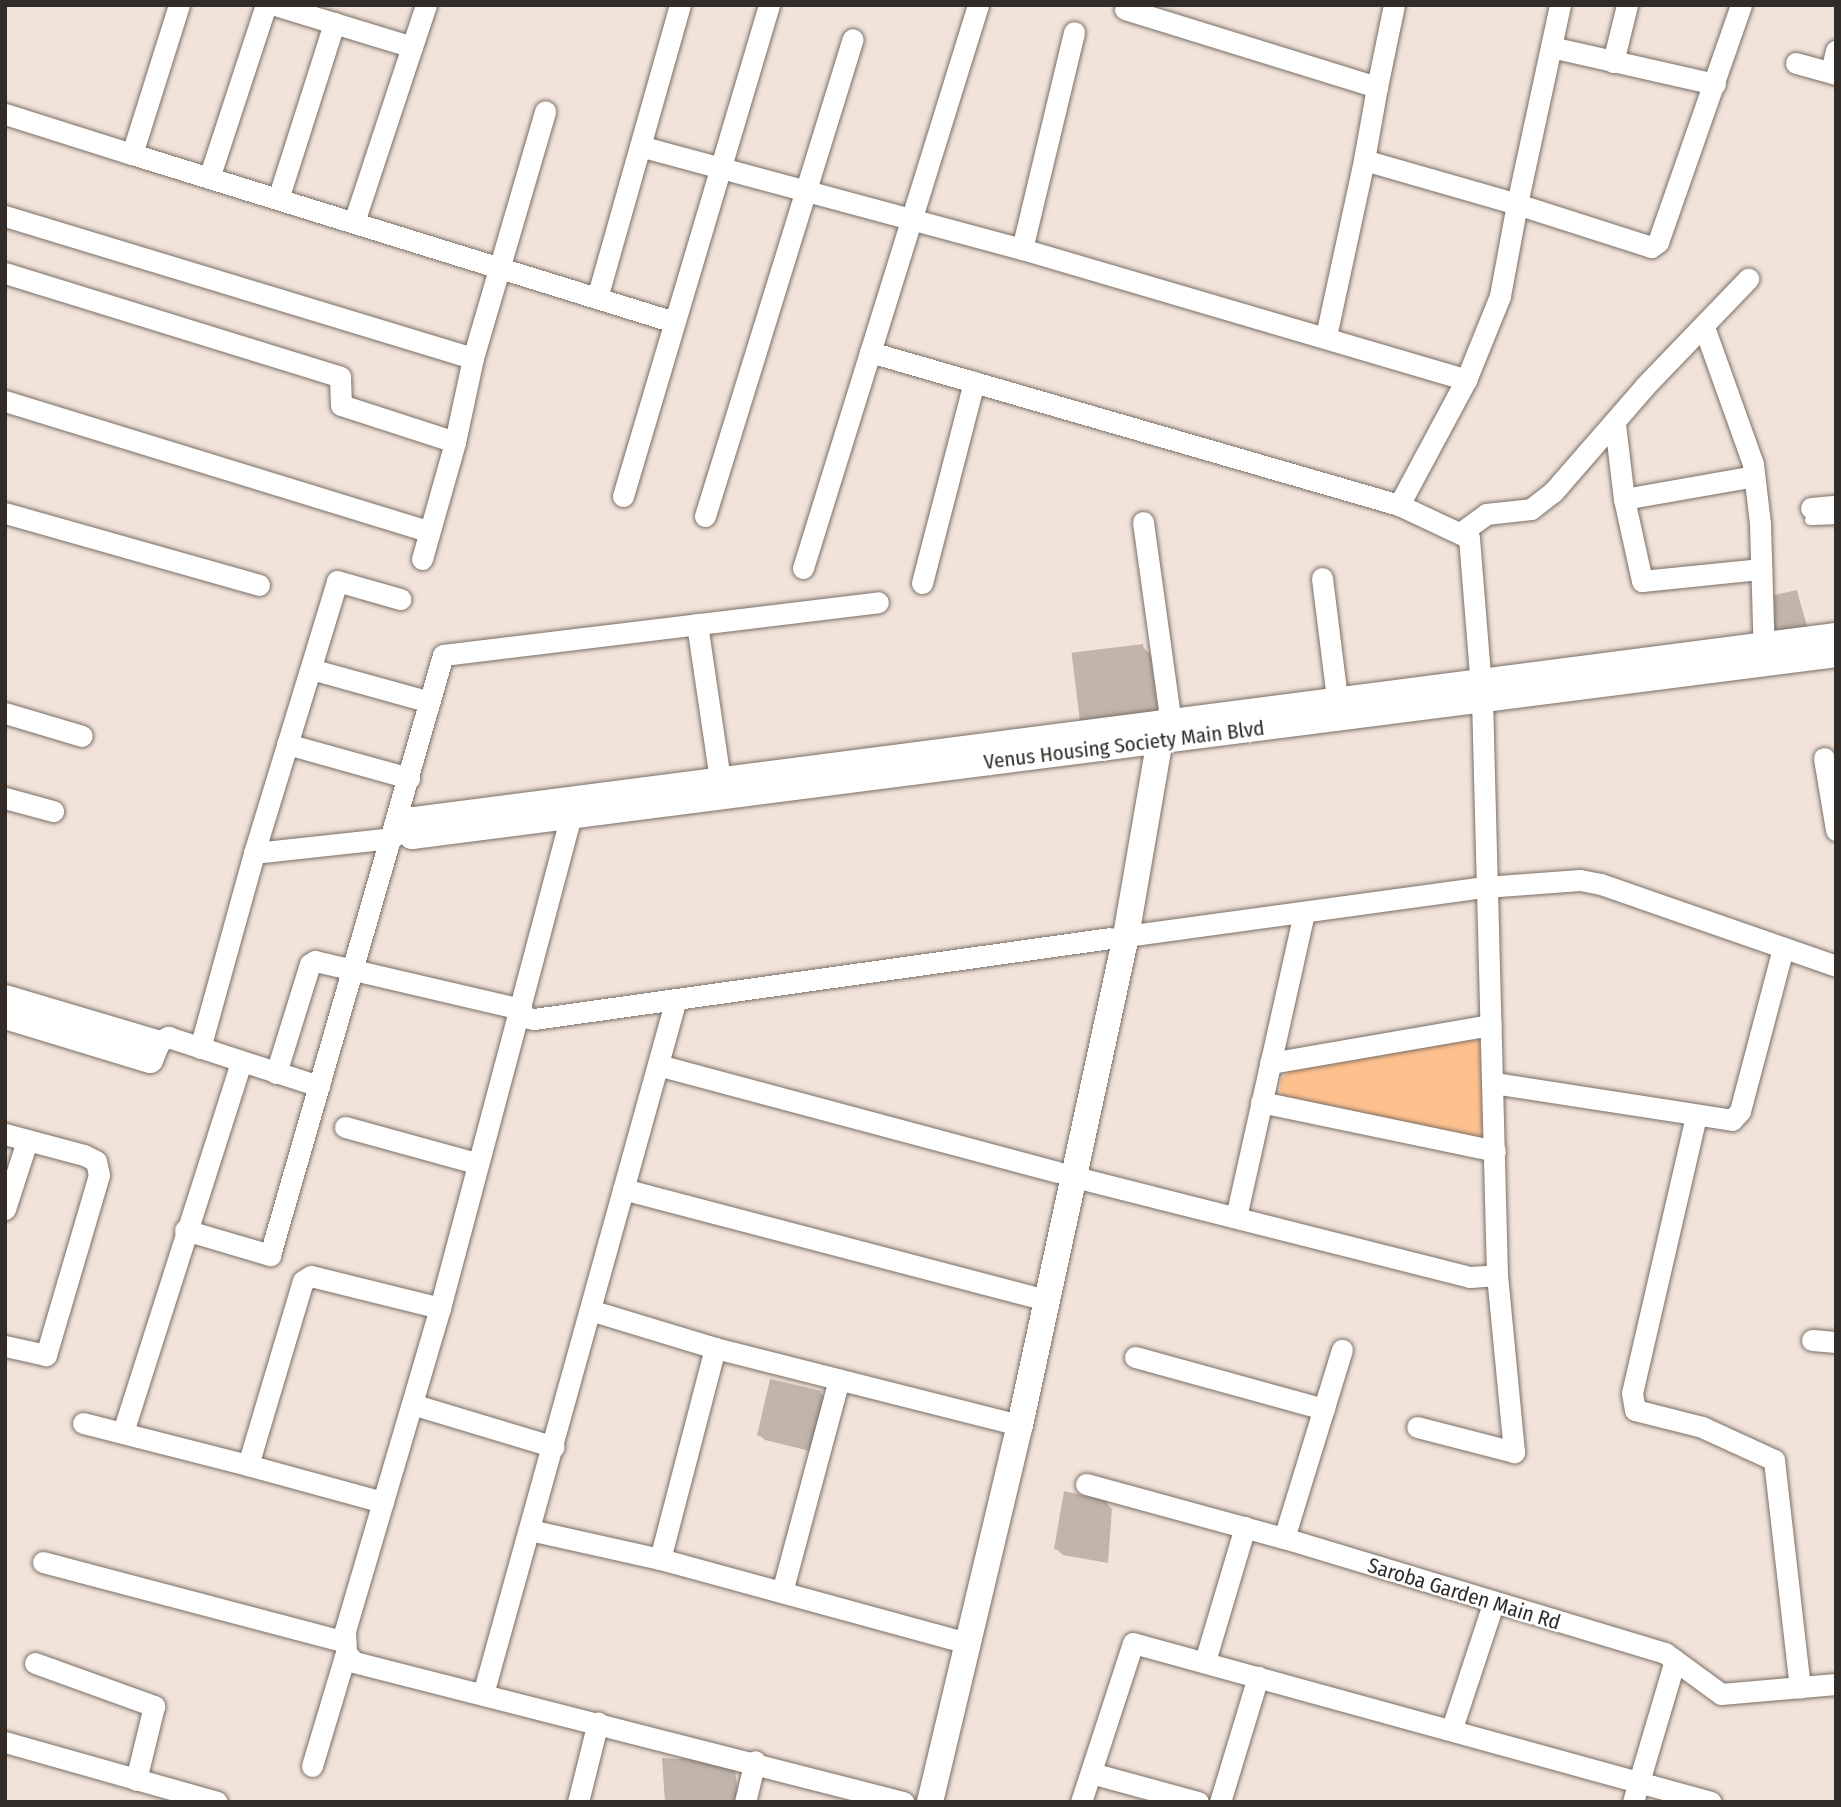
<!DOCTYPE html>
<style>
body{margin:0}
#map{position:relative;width:1841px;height:1807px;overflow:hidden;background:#f1e3d9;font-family:"Fira Sans Condensed",sans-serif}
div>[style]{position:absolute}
.green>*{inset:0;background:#fec18e}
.shadow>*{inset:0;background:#0003}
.building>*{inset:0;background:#c1b4aa;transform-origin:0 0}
.roads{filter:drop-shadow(0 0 2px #7a6e65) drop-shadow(0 0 2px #7a6e65)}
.service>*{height:10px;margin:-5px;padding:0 5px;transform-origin:5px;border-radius:5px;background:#fff}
.minor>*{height:21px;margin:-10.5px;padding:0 10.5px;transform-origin:10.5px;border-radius:10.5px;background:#fff}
.tertiary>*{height:26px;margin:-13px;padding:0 13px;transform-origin:13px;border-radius:13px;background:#fff}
span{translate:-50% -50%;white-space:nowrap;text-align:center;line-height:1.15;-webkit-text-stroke:5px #fff;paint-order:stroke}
.street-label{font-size:21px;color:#312c28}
.frame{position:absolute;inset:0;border:7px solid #312c28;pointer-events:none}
</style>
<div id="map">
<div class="green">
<i style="clip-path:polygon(1480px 1039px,1484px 1139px,1283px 1100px,1280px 1089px,1281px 1079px,1293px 1067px)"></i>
</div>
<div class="shadow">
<i style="clip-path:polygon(1797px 592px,1809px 632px,1773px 641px)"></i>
<i style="clip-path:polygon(1142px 646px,1151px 655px,1160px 727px,1074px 656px)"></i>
<i style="clip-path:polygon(821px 1393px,827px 1399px,814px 1452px,765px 1440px,758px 1434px)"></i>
<i style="clip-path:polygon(1106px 1502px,1112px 1509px,1108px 1563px,1063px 1555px,1056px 1549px)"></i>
<i style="clip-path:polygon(663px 1760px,735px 1769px,739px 1802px,667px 1802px)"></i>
</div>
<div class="building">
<i style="clip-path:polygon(1797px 590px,1806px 628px,1767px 638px,1770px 596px)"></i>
<i style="left:1143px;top:644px;width:76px;height:72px;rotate:83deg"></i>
<i style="left:770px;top:1379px;width:53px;height:58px;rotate:13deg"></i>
<i style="clip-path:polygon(1064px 1491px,1107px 1501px,1103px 1558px,1054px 1549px)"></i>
<i style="clip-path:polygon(662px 1758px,729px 1761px,735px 1801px,665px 1802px)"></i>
</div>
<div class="roads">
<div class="service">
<i style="left:1810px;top:520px;width:26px;rotate:-2deg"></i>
</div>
<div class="minor">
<i style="left:275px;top:5px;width:143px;rotate:17deg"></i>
<i style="left:412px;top:47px;width:44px;rotate:-71.6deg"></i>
<i style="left:1560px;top:5px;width:204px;rotate:102.2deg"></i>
<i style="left:1517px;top:204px;width:141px;rotate:17.8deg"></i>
<i style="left:1651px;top:247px;width:9px;rotate:-36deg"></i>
<i style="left:1658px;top:242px;width:251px;rotate:-70.7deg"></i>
<i style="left:1125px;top:9px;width:264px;rotate:17.2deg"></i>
<i style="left:1377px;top:87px;width:74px;rotate:100.1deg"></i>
<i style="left:1364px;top:160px;width:159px;rotate:16deg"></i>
<i style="left:1517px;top:204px;width:94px;rotate:100.5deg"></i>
<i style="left:1500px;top:296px;width:91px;rotate:112deg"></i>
<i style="left:1466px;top:380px;width:142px;rotate:118.2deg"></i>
<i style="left:1551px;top:47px;width:168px;rotate:12.7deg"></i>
<i style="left:1613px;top:62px;width:59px;rotate:-76.2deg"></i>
<i style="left:1796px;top:63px;width:41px;rotate:15.4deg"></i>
<i style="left:1831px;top:72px;width:22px;rotate:-77deg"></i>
<i style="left:1377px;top:87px;width:84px;rotate:-78.3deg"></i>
<i style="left:5px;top:114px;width:133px;rotate:17.5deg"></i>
<i style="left:132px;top:154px;width:156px;rotate:-72.5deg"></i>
<i style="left:640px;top:146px;width:396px;rotate:15.1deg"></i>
<i style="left:1022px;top:249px;width:463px;rotate:16.4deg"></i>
<i style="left:132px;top:154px;width:567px;rotate:17.22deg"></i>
<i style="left:209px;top:178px;width:182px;rotate:-71.8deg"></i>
<i style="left:278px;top:199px;width:185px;rotate:-72.3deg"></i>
<i style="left:5px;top:216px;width:489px;rotate:16.9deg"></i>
<i style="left:354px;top:222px;width:184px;rotate:-71.7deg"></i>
<i style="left:1022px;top:249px;width:223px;rotate:-76.5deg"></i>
<i style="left:5px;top:273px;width:351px;rotate:17.2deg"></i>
<i style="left:340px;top:377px;width:28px;rotate:88deg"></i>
<i style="left:341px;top:405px;width:120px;rotate:18deg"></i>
<i style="left:597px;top:298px;width:305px;rotate:-74.2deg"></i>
<i style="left:1704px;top:327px;width:145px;rotate:70.3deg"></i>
<i style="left:1753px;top:464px;width:60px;rotate:83.3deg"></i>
<i style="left:1760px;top:524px;width:134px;rotate:88.3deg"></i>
<i style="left:1326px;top:336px;width:180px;rotate:-77.8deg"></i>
<i style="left:870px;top:352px;width:551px;rotate:16.13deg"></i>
<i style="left:1399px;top:505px;width:77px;rotate:25.2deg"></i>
<i style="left:1469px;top:538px;width:161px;rotate:85.4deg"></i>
<i style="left:1482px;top:698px;width:577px;rotate:88.51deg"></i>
<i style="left:1497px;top:1275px;width:178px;rotate:84.5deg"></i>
<i style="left:1514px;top:1452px;width:100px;rotate:-165.5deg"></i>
<i style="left:5px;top:401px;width:442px;rotate:17.1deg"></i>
<i style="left:1615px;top:424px;width:76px;rotate:83.2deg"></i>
<i style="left:1624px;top:499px;width:84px;rotate:77.6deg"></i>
<i style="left:1642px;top:581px;width:120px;rotate:-5.8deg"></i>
<i style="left:623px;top:496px;width:512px;rotate:-73.44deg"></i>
<i style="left:1624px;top:499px;width:132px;rotate:-10deg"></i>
<i style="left:1811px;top:508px;width:25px;rotate:-5deg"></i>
<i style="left:5px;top:513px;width:264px;rotate:15.8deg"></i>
<i style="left:705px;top:516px;width:499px;rotate:-72.8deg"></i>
<i style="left:1143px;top:522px;width:205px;rotate:82.1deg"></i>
<i style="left:1463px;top:531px;width:29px;rotate:-36deg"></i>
<i style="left:1486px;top:514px;width:45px;rotate:-6.3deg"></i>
<i style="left:1531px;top:509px;width:28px;rotate:-38deg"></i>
<i style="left:1553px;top:492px;width:140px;rotate:-49deg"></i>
<i style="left:1645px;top:386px;width:149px;rotate:-46.1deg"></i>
<i style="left:422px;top:559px;width:122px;rotate:-74.2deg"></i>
<i style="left:455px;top:442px;width:86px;rotate:-77.9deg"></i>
<i style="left:473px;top:358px;width:257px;rotate:-73.7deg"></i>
<i style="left:803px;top:568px;width:590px;rotate:-72.73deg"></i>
<i style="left:1322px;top:578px;width:138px;rotate:82.9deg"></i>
<i style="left:922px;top:583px;width:208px;rotate:-75.5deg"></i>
<i style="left:697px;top:624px;width:172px;rotate:81.6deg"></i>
<i style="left:311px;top:669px;width:123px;rotate:15.5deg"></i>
<i style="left:5px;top:713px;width:80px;rotate:16.6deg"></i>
<i style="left:287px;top:744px;width:127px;rotate:15.6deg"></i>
<i style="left:1824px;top:758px;width:73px;rotate:80.5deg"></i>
<i style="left:5px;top:798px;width:50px;rotate:15.2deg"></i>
<i style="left:574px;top:804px;width:522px;rotate:104.89deg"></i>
<i style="left:440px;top:1308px;width:337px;rotate:106.4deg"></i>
<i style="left:345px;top:1631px;width:22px;rotate:87deg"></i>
<i style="left:346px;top:1653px;width:12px;rotate:48deg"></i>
<i style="left:354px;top:1662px;width:567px;rotate:14.31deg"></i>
<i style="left:254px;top:853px;width:284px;rotate:-73deg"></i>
<i style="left:337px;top:581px;width:66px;rotate:15.9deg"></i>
<i style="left:1126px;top:936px;width:362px;rotate:-7.8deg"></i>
<i style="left:1485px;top:887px;width:95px;rotate:-4.2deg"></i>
<i style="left:1580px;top:880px;width:21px;rotate:11deg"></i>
<i style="left:1601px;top:884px;width:249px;rotate:19.2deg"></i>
<i style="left:518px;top:1016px;width:16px;rotate:11deg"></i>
<i style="left:534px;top:1019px;width:582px;rotate:-8deg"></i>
<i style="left:157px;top:1043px;width:13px;rotate:-29deg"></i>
<i style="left:168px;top:1037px;width:159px;rotate:18deg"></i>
<i style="left:200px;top:1048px;width:202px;rotate:-74.5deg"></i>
<i style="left:254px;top:853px;width:139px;rotate:-6.2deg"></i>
<i style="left:1270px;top:1063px;width:224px;rotate:-9.8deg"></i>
<i style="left:658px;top:1065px;width:413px;rotate:15deg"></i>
<i style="left:276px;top:1073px;width:114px;rotate:-72.7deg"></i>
<i style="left:310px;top:964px;width:6px;rotate:-31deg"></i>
<i style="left:315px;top:961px;width:212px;rotate:13.1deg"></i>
<i style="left:1494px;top:1083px;width:241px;rotate:8.8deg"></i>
<i style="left:1732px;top:1120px;width:12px;rotate:-48deg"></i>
<i style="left:1740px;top:1111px;width:169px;rotate:-75.2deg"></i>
<i style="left:1261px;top:1102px;width:239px;rotate:11.8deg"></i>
<i style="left:1696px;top:1116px;width:284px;rotate:103deg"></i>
<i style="left:1632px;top:1393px;width:17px;rotate:80deg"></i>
<i style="left:1635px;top:1410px;width:69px;rotate:14.2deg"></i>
<i style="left:1702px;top:1427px;width:79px;rotate:24.6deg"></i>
<i style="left:1774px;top:1460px;width:229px;rotate:83.5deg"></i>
<i style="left:345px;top:1127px;width:136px;rotate:15.4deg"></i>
<i style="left:5px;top:1134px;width:82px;rotate:14.9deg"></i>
<i style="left:84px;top:1155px;width:13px;rotate:27deg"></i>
<i style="left:96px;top:1161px;width:14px;rotate:78deg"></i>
<i style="left:99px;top:1175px;width:188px;rotate:106.4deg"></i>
<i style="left:46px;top:1355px;width:42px;rotate:-167.6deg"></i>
<i style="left:1071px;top:1176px;width:412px;rotate:14.2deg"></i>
<i style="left:1470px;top:1277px;width:27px;rotate:-4deg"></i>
<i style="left:623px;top:1189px;width:423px;rotate:14.7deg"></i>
<i style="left:5px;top:1209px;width:71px;rotate:-72.1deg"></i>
<i style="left:1236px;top:1217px;width:312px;rotate:-77.4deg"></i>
<i style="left:185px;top:1230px;width:89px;rotate:16.4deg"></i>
<i style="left:270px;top:1255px;width:624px;rotate:-73.92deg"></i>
<i style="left:443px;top:655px;width:438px;rotate:-6.9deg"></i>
<i style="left:590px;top:1310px;width:131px;rotate:16.9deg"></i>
<i style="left:715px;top:1348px;width:315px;rotate:14.2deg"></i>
<i style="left:1812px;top:1340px;width:24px;rotate:5deg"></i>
<i style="left:1135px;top:1357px;width:196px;rotate:15.4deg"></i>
<i style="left:412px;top:1404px;width:148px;rotate:16.8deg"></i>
<i style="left:83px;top:1423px;width:170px;rotate:14.3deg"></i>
<i style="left:123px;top:1432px;width:388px;rotate:-72.3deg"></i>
<i style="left:1086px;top:1484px;width:205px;rotate:15.3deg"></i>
<i style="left:1284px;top:1538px;width:398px;rotate:16.8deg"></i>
<i style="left:1665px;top:1653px;width:69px;rotate:36.2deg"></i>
<i style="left:1721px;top:1694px;width:115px;rotate:-5deg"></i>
<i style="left:383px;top:1502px;width:140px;rotate:-164.7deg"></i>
<i style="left:248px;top:1465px;width:192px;rotate:-73.4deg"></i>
<i style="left:303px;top:1281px;width:9px;rotate:-32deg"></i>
<i style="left:311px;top:1276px;width:133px;rotate:13.9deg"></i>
<i style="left:530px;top:1530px;width:133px;rotate:12.6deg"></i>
<i style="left:660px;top:1559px;width:318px;rotate:15.3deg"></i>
<i style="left:1284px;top:1538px;width:197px;rotate:-72.9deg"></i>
<i style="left:660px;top:1559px;width:218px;rotate:-75.4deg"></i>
<i style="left:43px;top:1562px;width:310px;rotate:14.8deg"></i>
<i style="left:782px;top:1592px;width:220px;rotate:-75deg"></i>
<i style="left:1205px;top:1661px;width:140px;rotate:-73.4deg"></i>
<i style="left:35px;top:1663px;width:127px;rotate:19.9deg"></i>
<i style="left:154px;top:1706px;width:76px;rotate:103.7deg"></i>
<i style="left:483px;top:1694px;width:721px;rotate:-74.48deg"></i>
<i style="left:1452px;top:1728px;width:131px;rotate:-71.7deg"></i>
<i style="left:5px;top:1742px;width:220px;rotate:15.8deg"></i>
<i style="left:312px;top:1766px;width:118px;rotate:-73.3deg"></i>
<i style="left:1091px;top:1773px;width:111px;rotate:15.2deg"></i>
<i style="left:578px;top:1802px;width:82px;rotate:-76deg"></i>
<i style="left:745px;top:1802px;width:42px;rotate:-76.3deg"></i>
<i style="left:1081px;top:1802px;width:167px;rotate:-71.9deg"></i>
<i style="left:1133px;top:1643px;width:599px;rotate:15.38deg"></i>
<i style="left:1220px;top:1802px;width:131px;rotate:-73.1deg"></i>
<i style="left:1633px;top:1802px;width:148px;rotate:-73.5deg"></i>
</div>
<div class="tertiary">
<i style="left:1836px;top:636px;width:1435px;rotate:172.63deg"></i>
<i style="left:413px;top:820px;width:16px;rotate:94deg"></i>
<i style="left:412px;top:836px;width:1436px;rotate:-7.28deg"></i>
<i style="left:5px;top:998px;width:159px;rotate:16.5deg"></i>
<i style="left:157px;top:1043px;width:18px;rotate:112deg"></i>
<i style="left:150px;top:1060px;width:152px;rotate:-163.1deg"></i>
<i style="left:930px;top:1802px;width:388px;rotate:-76.6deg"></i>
<i style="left:1020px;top:1425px;width:500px;rotate:-77.77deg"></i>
<i style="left:1126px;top:936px;width:211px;rotate:-80.2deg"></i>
</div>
</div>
<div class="street-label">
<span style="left:1124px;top:745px;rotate:-7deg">Venus Housing Society Main Blvd</span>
<span style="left:1464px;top:1594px;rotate:17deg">Saroba Garden Main Rd</span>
</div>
<div class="frame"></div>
</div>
